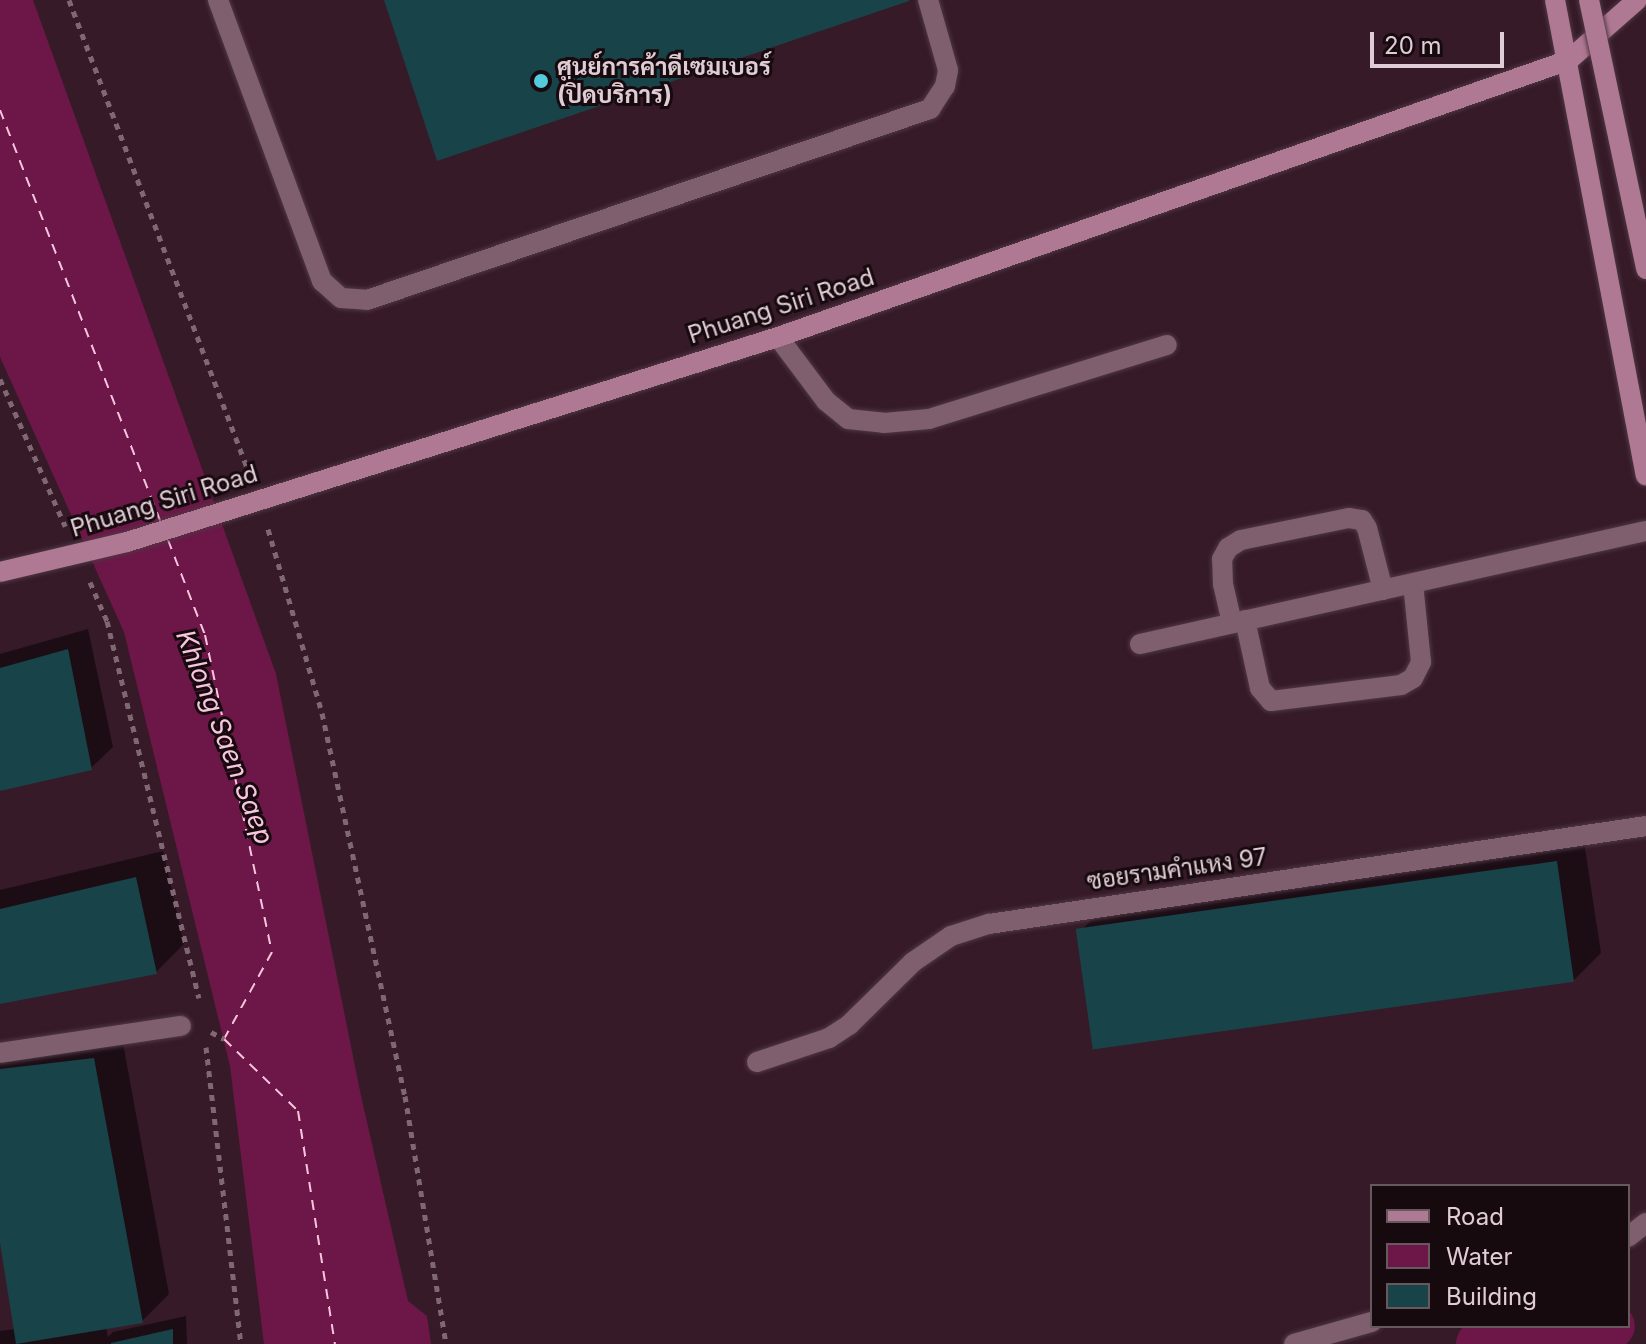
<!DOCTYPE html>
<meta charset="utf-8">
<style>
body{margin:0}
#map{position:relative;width:1646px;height:1344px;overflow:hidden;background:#361a28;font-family:Inter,Sarabun,sans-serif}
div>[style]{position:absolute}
.water>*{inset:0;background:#6d1748}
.shadow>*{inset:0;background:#0007}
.canal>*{height:46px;margin:-23px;padding:0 23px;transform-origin:23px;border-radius:23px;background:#6d1748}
.ferry>*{height:2px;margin-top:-1px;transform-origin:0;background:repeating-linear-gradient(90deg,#f8c6dc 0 10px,transparent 0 18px)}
.building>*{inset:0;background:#184349;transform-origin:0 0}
.path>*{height:5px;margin-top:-2.5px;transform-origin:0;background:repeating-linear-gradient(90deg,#806873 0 6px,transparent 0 12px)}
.roads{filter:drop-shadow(0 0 2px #4f3844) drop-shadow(0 0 2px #4f3844)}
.minor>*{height:20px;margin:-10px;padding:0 10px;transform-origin:10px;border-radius:10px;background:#7f5e6d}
.major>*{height:20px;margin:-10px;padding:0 10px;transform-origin:10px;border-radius:10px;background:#b07993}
.bridges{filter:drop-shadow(0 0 2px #4f3844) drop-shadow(0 0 2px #4f3844)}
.major-bridge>*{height:20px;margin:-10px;padding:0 10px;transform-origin:10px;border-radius:10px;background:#b07993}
.dots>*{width:22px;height:22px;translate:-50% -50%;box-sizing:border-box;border:4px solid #160a0f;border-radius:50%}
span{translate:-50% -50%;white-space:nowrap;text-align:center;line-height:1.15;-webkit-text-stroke:6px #160a0f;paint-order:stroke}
.poi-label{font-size:24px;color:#e0ccd4;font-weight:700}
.left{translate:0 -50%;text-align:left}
.street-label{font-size:24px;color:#e0ccd4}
.water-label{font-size:26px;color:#f8c6dc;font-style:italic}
.legend{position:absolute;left:1370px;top:1184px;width:260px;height:144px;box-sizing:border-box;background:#160a0f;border:2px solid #67585e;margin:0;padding:10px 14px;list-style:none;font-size:24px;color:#e0ccd4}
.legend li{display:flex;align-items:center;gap:16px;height:40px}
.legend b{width:40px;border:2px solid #67585e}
.scale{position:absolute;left:1370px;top:32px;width:134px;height:36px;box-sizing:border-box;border:4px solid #e0ccd4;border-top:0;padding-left:10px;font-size:24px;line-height:28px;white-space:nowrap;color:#e0ccd4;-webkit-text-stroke:6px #160a0f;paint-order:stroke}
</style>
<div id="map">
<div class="water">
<i style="clip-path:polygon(0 0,33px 0,276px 674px,361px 1096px,408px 1301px,427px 1316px,431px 1344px,264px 1344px,230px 1066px,124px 632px,0 357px)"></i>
</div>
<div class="shadow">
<i style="clip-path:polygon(88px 629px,113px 747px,91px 768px,0 789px,0 654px)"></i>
<i style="clip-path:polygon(1583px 835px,1601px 953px,1574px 980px,1078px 934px,1105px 906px)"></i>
<i style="clip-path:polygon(163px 851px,184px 944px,156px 972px,0 1002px,0 890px)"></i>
<i style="clip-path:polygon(121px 1032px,169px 1294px,142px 1321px,106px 1327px,108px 1337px,113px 1332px,186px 1316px,187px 1344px,0 1344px,0 1331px,15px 1329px,0 1230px,0 1049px)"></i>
</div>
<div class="canal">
<i style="left:1479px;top:1344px;width:134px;rotate:-7.7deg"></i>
</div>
<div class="ferry">
<i style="left:0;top:110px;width:443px;rotate:68.7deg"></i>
<i style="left:168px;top:540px;width:102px;rotate:68.7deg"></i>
<i style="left:205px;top:635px;width:324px;rotate:78.1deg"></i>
<i style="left:272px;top:952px;width:99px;rotate:118.9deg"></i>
<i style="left:224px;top:1039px;width:103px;rotate:44.2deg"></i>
<i style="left:298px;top:1111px;width:236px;rotate:81deg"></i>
</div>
<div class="building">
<i style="clip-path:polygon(384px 0,909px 0,909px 1px,437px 161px)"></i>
<i style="clip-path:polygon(68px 649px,92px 770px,0 791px,0 668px)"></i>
<i style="left:1557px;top:861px;width:122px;height:486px;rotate:82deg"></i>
<i style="clip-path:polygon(136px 877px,157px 974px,0 1004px,0 909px)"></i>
<i style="clip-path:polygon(94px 1058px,143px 1323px,16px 1344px,0 1243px,0 1069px)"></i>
<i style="clip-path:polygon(173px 1329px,173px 1344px,111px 1344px,111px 1343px)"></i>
</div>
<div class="path">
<i style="left:69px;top:0;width:503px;rotate:69.15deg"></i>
<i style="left:0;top:379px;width:161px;rotate:66.1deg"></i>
<i style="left:268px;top:529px;width:192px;rotate:73.6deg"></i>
<i style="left:322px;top:713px;width:392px;rotate:77.8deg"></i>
<i style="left:405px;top:1096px;width:251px;rotate:80.6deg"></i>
<i style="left:90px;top:582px;width:43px;rotate:66.4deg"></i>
<i style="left:107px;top:621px;width:388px;rotate:76.3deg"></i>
<i style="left:211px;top:1032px;width:15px;rotate:28deg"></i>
<i style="left:206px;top:1047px;width:299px;rotate:83.3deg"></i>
</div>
<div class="roads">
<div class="minor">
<i style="left:218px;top:0;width:300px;rotate:69.7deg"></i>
<i style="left:322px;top:281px;width:25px;rotate:42deg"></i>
<i style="left:341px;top:298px;width:26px;rotate:4deg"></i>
<i style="left:367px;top:300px;width:595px;rotate:-18.74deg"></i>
<i style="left:930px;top:109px;width:27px;rotate:-57deg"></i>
<i style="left:945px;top:86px;width:16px;rotate:-79deg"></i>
<i style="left:948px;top:70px;width:73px;rotate:-105.9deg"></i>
<i style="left:778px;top:337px;width:80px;rotate:53.1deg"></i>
<i style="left:826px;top:401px;width:28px;rotate:39deg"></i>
<i style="left:848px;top:419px;width:36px;rotate:6deg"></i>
<i style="left:884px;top:423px;width:45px;rotate:-5.1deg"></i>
<i style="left:929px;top:419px;width:249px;rotate:-17.3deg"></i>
<i style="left:1245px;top:620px;width:70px;rotate:77.6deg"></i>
<i style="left:1260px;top:688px;width:17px;rotate:50deg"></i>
<i style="left:1271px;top:701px;width:131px;rotate:-7deg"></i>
<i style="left:1401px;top:685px;width:14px;rotate:-30deg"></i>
<i style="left:1413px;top:678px;width:18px;rotate:-63deg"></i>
<i style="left:1421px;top:662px;width:79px;rotate:-95.8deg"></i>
<i style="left:1232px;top:623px;width:40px;rotate:-103deg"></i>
<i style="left:1223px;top:584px;width:25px;rotate:-92deg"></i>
<i style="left:1222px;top:559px;width:13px;rotate:-61deg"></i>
<i style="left:1228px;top:548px;width:15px;rotate:-32deg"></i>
<i style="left:1241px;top:540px;width:110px;rotate:-11.5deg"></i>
<i style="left:1349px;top:518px;width:13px;rotate:9deg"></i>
<i style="left:1362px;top:520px;width:9px;rotate:58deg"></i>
<i style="left:1367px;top:528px;width:64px;rotate:75.5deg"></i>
<i style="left:1140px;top:644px;width:518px;rotate:-12.59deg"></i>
<i style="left:0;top:1053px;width:183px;rotate:-8.5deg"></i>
<i style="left:757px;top:1062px;width:76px;rotate:-18.4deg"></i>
<i style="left:829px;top:1038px;width:24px;rotate:-33deg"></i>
<i style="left:849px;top:1025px;width:90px;rotate:-44.5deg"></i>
<i style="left:913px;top:962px;width:46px;rotate:-34.4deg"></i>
<i style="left:951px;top:936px;width:40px;rotate:-18deg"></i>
<i style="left:989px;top:924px;width:664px;rotate:-8.48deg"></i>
<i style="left:1628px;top:1237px;width:23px;rotate:-38deg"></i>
<i style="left:1294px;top:1344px;width:81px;rotate:-15.8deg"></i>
</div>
<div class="major">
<i style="left:1555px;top:0;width:484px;rotate:79.2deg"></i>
<i style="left:0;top:572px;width:130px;rotate:-13.3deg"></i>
<i style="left:127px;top:542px;width:683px;rotate:-17.48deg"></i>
<i style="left:778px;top:337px;width:838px;rotate:-19.3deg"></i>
<i style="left:1569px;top:60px;width:91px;rotate:-41.4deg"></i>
</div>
</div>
<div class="bridges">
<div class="major-bridge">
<i style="left:1589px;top:0;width:275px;rotate:78deg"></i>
</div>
</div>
<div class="dots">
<i style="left:541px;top:81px;background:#53cbdb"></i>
</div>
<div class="poi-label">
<span class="left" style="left:557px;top:81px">ศูนย์การค้าดีเซมเบอร์<br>(ปิดบริการ)</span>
</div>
<div class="street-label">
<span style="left:781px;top:306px;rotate:-18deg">Phuang Siri Road</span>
<span style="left:164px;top:501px;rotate:-17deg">Phuang Siri Road</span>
<span style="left:1177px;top:869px;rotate:-8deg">ซอยรามคำแหง 97</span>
</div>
<div class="water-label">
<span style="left:225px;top:737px;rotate:69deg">Khlong Saen Saep</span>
</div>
<ul class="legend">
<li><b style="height:10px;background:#b07993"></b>Road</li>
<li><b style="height:22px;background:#6d1748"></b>Water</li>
<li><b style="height:22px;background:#184349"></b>Building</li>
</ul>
<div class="scale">20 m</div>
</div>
